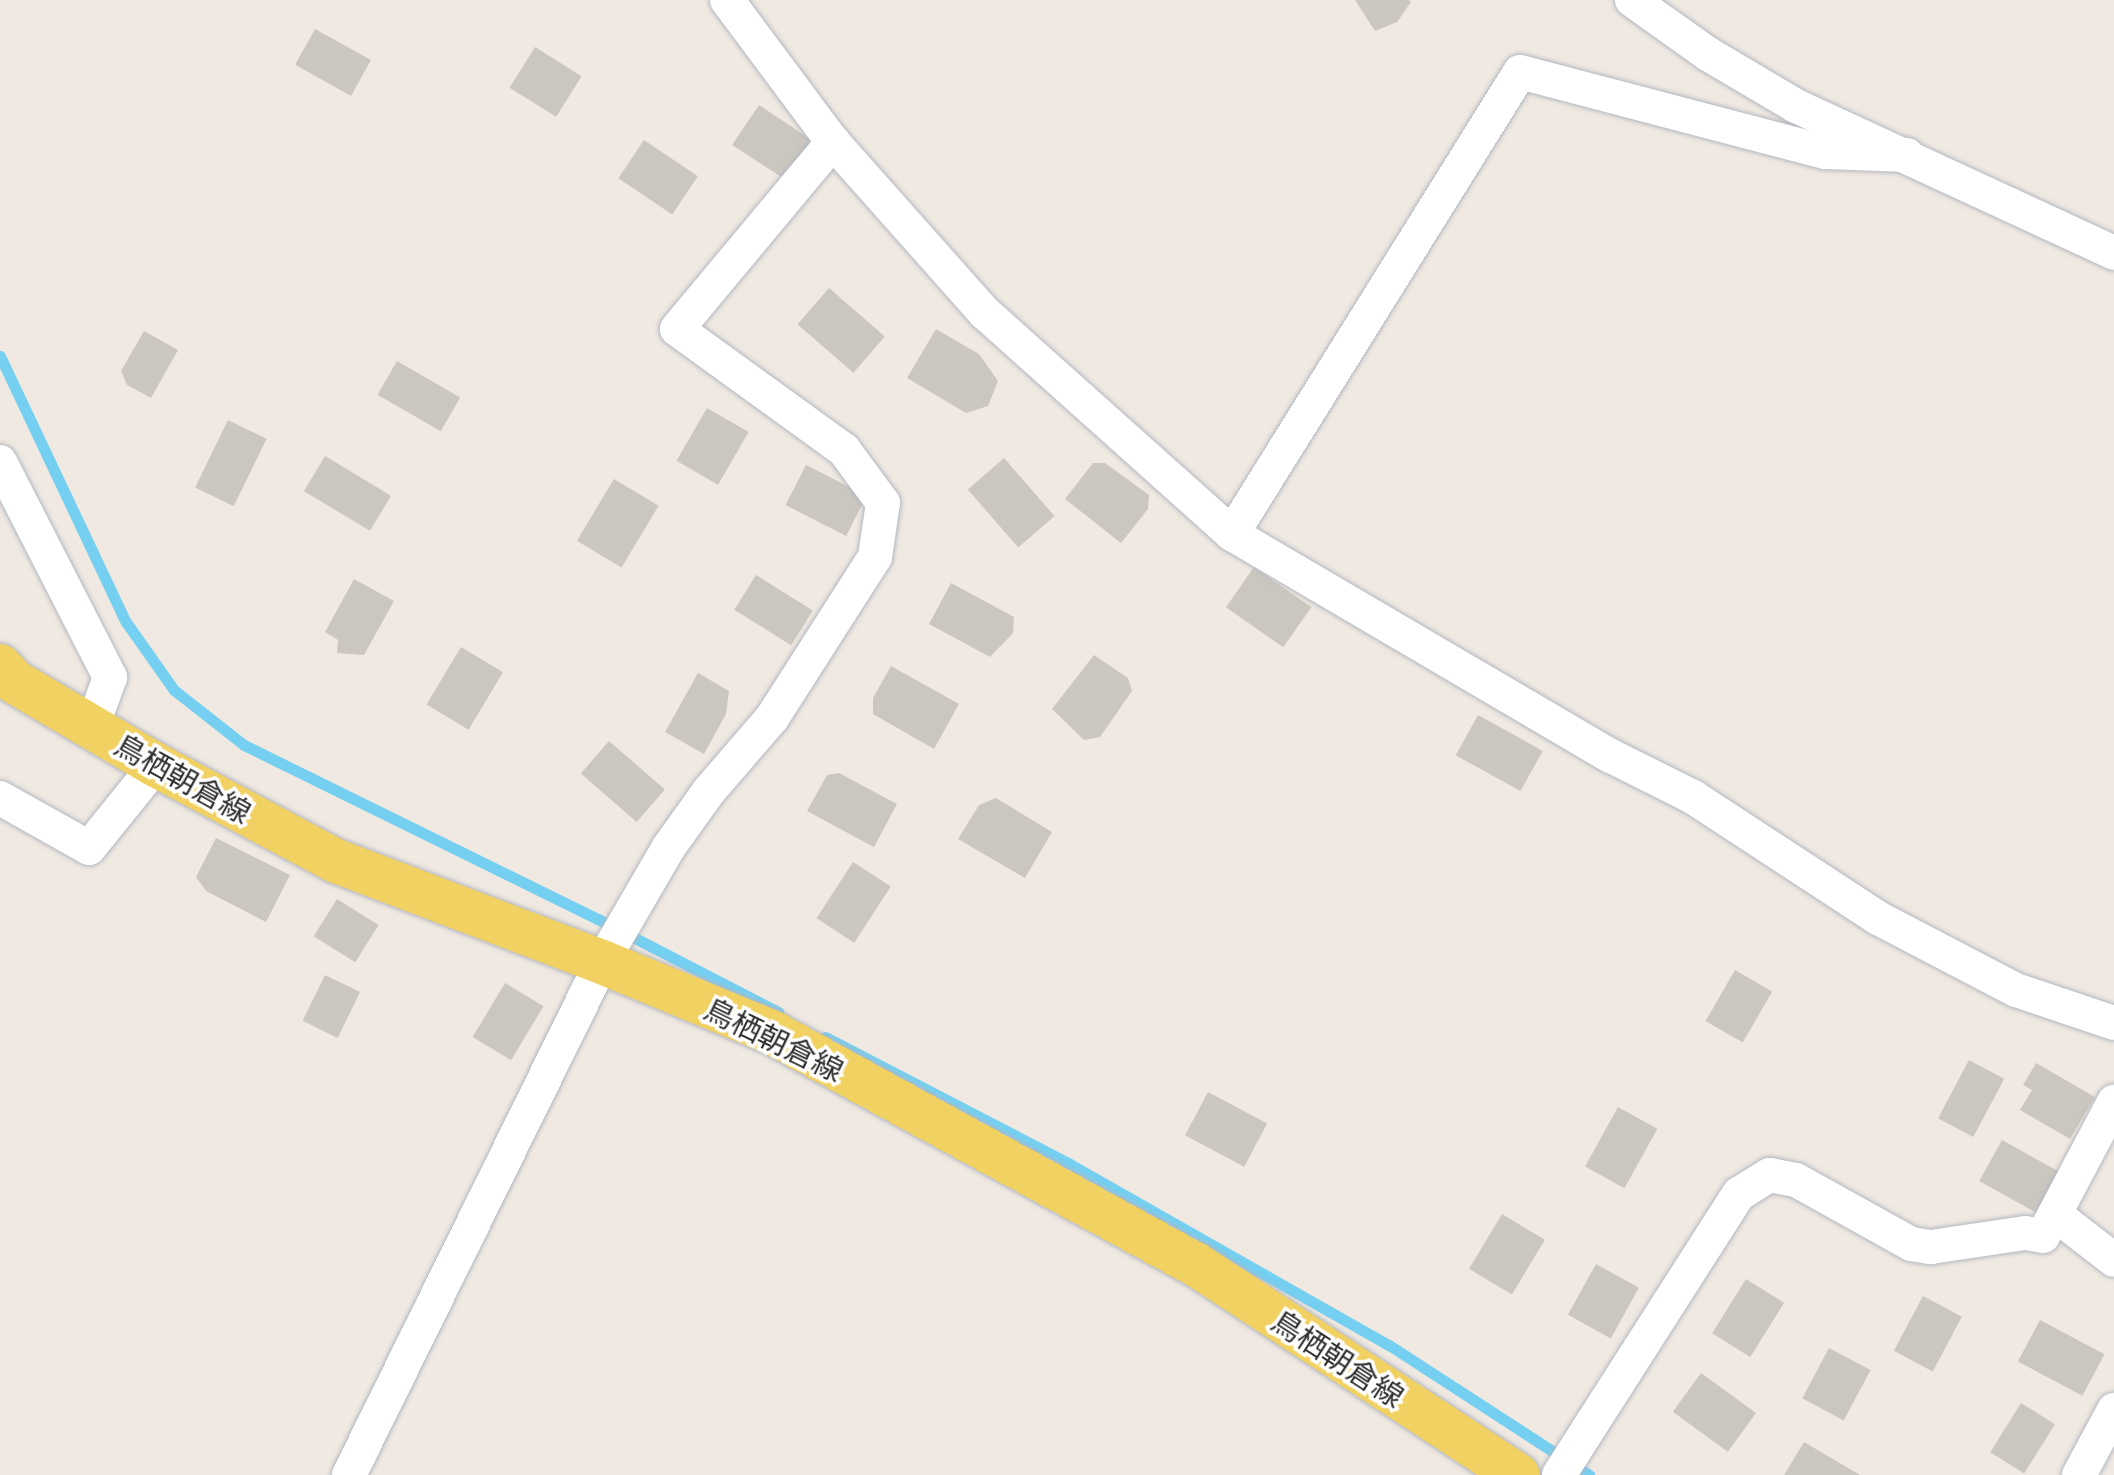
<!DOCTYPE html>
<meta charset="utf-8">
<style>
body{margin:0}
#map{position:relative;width:2114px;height:1475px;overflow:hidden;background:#efe9e1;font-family:"Exo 2","Noto Sans JP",sans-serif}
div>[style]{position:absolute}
.stream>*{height:11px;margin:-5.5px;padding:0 5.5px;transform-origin:5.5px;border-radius:5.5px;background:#75cff0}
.building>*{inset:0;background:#cbc7bf;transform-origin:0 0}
.roads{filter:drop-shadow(0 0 2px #b4b7c1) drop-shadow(0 0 2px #b4b7c1)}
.minor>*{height:34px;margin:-17px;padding:0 17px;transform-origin:17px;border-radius:17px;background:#fff}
.primary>*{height:44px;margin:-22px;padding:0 22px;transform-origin:22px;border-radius:22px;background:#f2d163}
span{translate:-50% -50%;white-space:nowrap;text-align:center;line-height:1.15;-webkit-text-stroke:7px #fff;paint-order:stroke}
.street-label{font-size:30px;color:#2e2e2e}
</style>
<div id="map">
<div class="stream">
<i style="left:0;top:356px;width:294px;rotate:64.7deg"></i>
<i style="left:126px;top:622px;width:83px;rotate:54.8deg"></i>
<i style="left:174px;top:690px;width:89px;rotate:38.2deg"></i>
<i style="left:244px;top:745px;width:394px;rotate:26.2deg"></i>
<i style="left:598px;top:919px;width:203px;rotate:27.3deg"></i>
<i style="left:825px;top:1037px;width:274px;rotate:27.4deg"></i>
<i style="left:1068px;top:1163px;width:369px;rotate:29.6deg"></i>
<i style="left:1389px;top:1345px;width:239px;rotate:33deg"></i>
</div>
<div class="building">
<i style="clip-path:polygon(1355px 0,1409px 0,1411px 2px,1397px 22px,1375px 31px)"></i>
<i style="left:315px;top:29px;width:64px;height:41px;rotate:29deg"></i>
<i style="left:535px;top:47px;width:55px;height:48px;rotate:32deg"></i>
<i style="clip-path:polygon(759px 105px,813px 141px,793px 170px,780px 176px,732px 145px)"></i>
<i style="left:644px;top:140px;width:65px;height:46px;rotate:34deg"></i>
<i style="left:829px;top:288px;width:74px;height:48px;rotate:41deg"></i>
<i style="clip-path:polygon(936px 329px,979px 354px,998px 381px,988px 406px,966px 413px,907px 378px)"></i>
<i style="clip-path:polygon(144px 331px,178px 350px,151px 398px,127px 385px,121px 371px)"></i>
<i style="left:397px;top:361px;width:73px;height:39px;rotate:30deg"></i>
<i style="left:707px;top:408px;width:48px;height:61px;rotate:30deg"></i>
<i style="left:228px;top:420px;width:43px;height:75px;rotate:26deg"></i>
<i style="left:325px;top:456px;width:77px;height:41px;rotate:31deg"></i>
<i style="left:1004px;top:458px;width:77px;height:48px;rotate:49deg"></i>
<i style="clip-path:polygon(1093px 463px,1105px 463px,1149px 495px,1148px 509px,1121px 543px,1065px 499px)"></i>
<i style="left:806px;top:465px;width:68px;height:45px;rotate:27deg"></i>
<i style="left:614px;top:479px;width:52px;height:72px;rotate:31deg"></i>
<i style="left:1254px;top:567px;width:70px;height:49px;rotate:35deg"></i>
<i style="left:756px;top:575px;width:67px;height:41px;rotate:32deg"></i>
<i style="clip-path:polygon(354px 579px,394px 601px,364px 655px,337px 653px,338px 640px,325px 632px)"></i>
<i style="clip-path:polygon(951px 583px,1014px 617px,1013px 633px,990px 657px,929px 624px)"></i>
<i style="left:461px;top:647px;width:49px;height:67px;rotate:31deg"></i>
<i style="clip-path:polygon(1094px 655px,1128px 678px,1132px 691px,1100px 737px,1084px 740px,1052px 709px)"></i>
<i style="clip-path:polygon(891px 666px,959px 704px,934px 749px,873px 714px,873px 698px)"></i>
<i style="clip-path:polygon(698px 673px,729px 691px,726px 714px,704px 754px,665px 732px)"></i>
<i style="left:1478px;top:715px;width:74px;height:46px;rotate:29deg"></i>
<i style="left:609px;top:741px;width:74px;height:43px;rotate:41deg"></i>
<i style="clip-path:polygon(839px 773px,897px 804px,874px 847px,807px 811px,827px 775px)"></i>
<i style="clip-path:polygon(996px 798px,1052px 832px,1025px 878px,958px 839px,979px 805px)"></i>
<i style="clip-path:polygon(216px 838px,290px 875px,266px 922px,206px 891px,196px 877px)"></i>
<i style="left:853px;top:862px;width:45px;height:67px;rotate:33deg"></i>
<i style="left:337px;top:899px;width:49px;height:44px;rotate:32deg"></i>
<i style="left:1735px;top:970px;width:43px;height:59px;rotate:30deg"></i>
<i style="left:325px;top:975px;width:39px;height:51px;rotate:26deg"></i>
<i style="left:505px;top:983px;width:45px;height:63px;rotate:31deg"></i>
<i style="left:1969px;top:1060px;width:40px;height:66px;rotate:28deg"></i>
<i style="clip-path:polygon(2036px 1063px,2095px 1097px,2070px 1139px,2020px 1110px,2032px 1090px,2023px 1085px)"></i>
<i style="left:1208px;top:1092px;width:67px;height:49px;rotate:28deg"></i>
<i style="left:1618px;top:1107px;width:45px;height:68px;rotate:29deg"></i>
<i style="left:2002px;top:1140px;width:66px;height:47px;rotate:29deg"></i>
<i style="left:1502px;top:1214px;width:50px;height:64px;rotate:31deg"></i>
<i style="left:1596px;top:1264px;width:49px;height:58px;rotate:29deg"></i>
<i style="left:1746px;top:1279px;width:45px;height:64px;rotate:32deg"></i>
<i style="left:1923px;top:1296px;width:44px;height:62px;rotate:28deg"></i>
<i style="left:2040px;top:1320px;width:73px;height:47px;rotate:28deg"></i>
<i style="left:1829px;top:1348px;width:47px;height:57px;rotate:28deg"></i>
<i style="left:1701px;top:1373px;width:68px;height:48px;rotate:36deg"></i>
<i style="left:2021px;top:1403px;width:40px;height:58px;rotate:32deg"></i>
<i style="clip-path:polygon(1804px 1442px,1860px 1475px,1784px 1475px)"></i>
</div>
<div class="roads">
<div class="minor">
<i style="left:727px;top:0;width:177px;rotate:53.3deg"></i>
<i style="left:833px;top:142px;width:229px;rotate:48.4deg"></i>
<i style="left:985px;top:313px;width:331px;rotate:41.8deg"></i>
<i style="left:1232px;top:534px;width:439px;rotate:30.4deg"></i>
<i style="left:1611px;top:756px;width:92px;rotate:26.6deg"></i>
<i style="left:1693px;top:797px;width:221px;rotate:33.2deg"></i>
<i style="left:1878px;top:918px;width:156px;rotate:27.6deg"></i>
<i style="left:2016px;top:990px;width:103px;rotate:18.6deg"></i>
<i style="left:1632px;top:0;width:93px;rotate:35.4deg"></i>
<i style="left:1708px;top:54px;width:102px;rotate:30.6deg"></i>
<i style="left:1796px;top:106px;width:350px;rotate:24.8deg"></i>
<i style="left:0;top:462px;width:242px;rotate:62.9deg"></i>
<i style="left:110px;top:677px;width:53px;rotate:109.8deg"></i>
<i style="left:1232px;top:534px;width:544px;rotate:-58.06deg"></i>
<i style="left:1520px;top:72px;width:316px;rotate:14.7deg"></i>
<i style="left:1826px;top:152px;width:81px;rotate:2.1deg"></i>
<i style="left:0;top:798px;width:102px;rotate:29.3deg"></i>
<i style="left:89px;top:848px;width:107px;rotate:-51.1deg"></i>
<i style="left:2056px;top:1215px;width:73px;rotate:37.8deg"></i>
<i style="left:349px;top:1475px;width:572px;rotate:-63.75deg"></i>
<i style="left:602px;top:962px;width:133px;rotate:-59.8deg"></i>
<i style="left:669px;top:847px;width:69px;rotate:-54.5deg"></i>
<i style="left:709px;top:791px;width:96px;rotate:-49.2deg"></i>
<i style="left:772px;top:718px;width:191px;rotate:-57.4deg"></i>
<i style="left:875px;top:557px;width:55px;rotate:-81.6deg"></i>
<i style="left:883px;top:503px;width:66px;rotate:-126.3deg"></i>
<i style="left:844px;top:450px;width:206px;rotate:-144.1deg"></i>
<i style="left:677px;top:329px;width:244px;rotate:-50.2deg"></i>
<i style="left:1559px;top:1475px;width:334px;rotate:-57.4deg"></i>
<i style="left:1739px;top:1194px;width:36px;rotate:-32deg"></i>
<i style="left:1770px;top:1175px;width:26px;rotate:11deg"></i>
<i style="left:1796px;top:1180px;width:132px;rotate:29.1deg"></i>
<i style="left:1911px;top:1244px;width:20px;rotate:9deg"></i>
<i style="left:1931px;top:1247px;width:95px;rotate:-8.5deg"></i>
<i style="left:2025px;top:1233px;width:18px;rotate:9deg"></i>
<i style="left:2043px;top:1236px;width:152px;rotate:-62.1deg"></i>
<i style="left:2079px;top:1475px;width:74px;rotate:-61.7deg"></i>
</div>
<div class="primary">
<i style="left:0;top:666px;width:22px;rotate:47deg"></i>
<i style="left:15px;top:682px;width:164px;rotate:30.5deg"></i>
<i style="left:156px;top:765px;width:204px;rotate:28.1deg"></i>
<i style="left:336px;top:861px;width:285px;rotate:20.8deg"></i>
<i style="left:602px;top:962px;width:183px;rotate:22.5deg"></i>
<i style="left:771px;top:1032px;width:483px;rotate:28.7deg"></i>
<i style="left:1195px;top:1264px;width:386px;rotate:33.2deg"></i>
</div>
</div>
<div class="street-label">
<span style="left:183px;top:778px;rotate:29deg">鳥栖朝倉線</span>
<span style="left:774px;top:1039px;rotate:26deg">鳥栖朝倉線</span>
<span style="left:1338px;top:1358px;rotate:33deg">鳥栖朝倉線</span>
</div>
</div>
